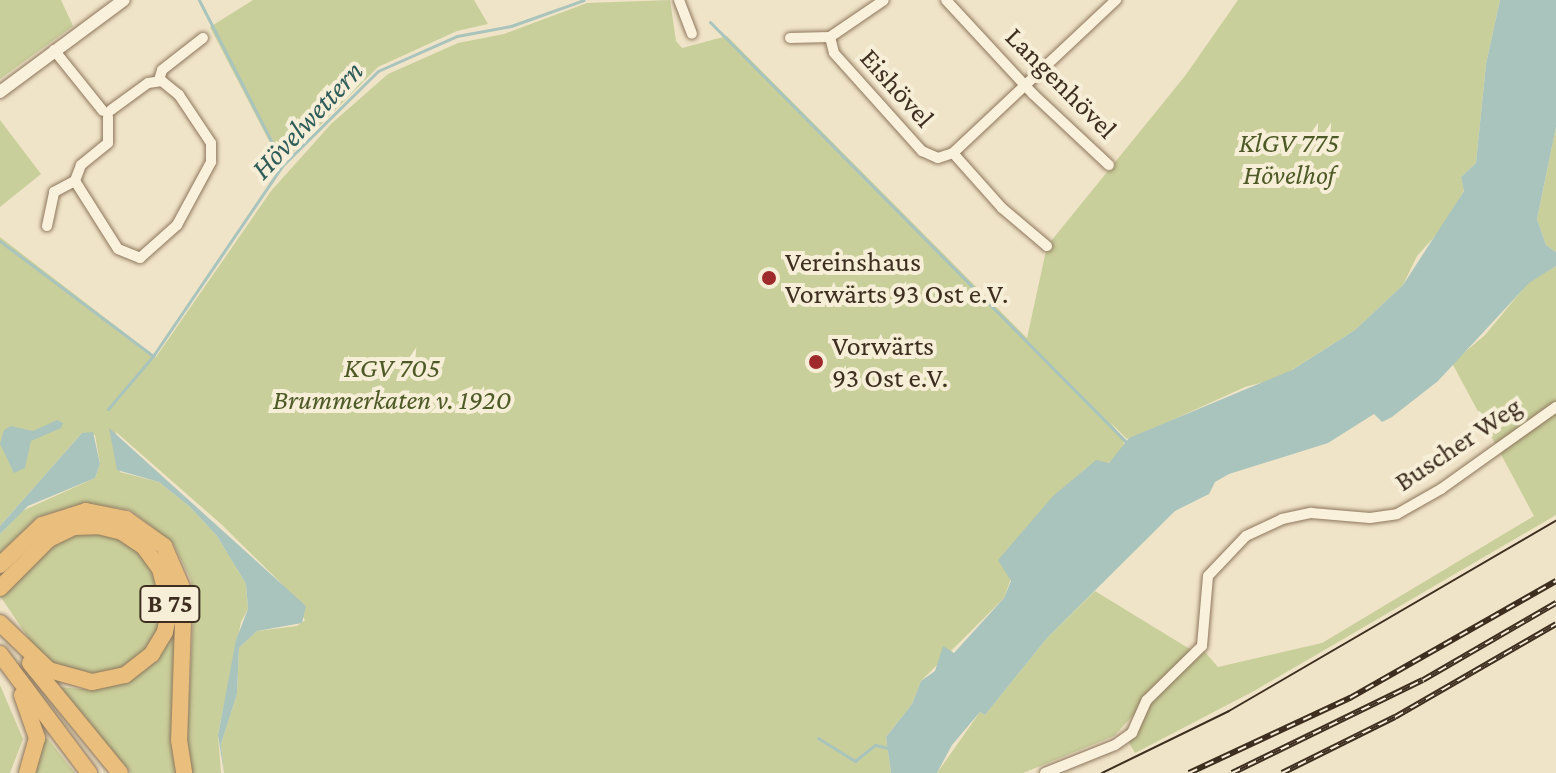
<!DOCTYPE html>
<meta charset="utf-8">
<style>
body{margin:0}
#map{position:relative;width:1556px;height:773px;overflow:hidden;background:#f0e4c8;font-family:"Crimson Pro",serif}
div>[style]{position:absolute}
.green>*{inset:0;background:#c9cf9b}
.water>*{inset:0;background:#a9c4bc}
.stream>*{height:3px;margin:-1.5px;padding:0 1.5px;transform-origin:1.5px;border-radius:1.5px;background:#a9c4bc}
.roads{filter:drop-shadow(0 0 2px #8d765c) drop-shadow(0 0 2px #8d765c)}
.minor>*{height:10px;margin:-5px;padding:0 5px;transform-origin:5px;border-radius:5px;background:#faf1dc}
.tertiary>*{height:12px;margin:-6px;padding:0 6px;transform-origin:6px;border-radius:6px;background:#faf1dc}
.trunk>*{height:16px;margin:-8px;padding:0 8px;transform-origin:8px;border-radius:8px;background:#eabe7c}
.tram>*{height:2px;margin:-1px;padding:0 1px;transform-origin:1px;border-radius:1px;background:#3d2e20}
.rail>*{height:6px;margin-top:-3px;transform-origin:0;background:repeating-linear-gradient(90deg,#f7eed8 0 9px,#3d2e20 0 18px);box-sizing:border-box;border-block:2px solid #3d2e20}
.dots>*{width:22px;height:22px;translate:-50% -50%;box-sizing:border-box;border:4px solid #f7eed8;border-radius:50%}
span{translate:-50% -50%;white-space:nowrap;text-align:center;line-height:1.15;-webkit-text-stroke:8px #f7eed8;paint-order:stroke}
.shield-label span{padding:2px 6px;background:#f7eed8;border:2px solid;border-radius:6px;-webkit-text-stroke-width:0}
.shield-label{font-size:26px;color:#3d2e20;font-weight:700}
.street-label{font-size:28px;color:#3d2e20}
.park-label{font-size:28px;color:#4d5a26;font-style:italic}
.poi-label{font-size:28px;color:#3d2e20}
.left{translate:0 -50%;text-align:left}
.water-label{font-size:30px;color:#2f5d5a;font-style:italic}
</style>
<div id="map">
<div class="green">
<i style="clip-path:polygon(0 0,61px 0,73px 26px,0 79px)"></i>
<i style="clip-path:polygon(253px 0,474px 0,488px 24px,457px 31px,378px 67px,281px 164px,210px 27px)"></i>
<i style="clip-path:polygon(670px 0,676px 41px,682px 48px,727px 36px,1027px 338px,1047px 246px,1185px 76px,1238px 0,1500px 0,1486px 64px,1476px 163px,1461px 177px,1464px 190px,1445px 225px,1417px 256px,1403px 285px,1355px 330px,1279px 378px,1245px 387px,1135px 437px,1127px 439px,1111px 423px,1124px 441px,1123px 451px,1108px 463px,1085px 469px,1029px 528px,1004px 598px,921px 681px,912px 704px,886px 737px,891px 773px,224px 773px,221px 744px,237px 694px,239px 648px,257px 631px,297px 626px,305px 620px,281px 583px,221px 524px,116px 432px,120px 472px,159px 482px,190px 507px,217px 536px,246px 584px,248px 609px,241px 622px,218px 734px,221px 773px,191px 773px,187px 739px,194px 604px,191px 580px,173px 543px,130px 510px,85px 503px,38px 517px,0 553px,0 534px,22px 511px,95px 478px,100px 464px,95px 435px,82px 433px,0 526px,0 237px,156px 357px,271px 191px,331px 124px,388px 74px,458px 43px,504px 34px,587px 3px)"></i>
<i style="clip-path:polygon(0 120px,41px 174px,0 207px)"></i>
<i style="clip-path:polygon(1556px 127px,1556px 252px,1546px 245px,1537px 219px)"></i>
<i style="clip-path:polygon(1556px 266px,1556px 515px,1254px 691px,1135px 753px,1129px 743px,1152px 698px,1205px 652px,1218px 667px,1322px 643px,1534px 516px,1452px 363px,1485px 335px,1529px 282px)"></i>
<i style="clip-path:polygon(97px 532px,130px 542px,156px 572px,165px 608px,154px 642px,123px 670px,91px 676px,65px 672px,40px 655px,0 596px,41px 550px,75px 533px)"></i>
<i style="clip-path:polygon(1095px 591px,1193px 651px,1114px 736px,1023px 773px,937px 773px,980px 712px,985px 715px,1047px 638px)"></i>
<i style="clip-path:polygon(176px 622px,178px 773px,131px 773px,58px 687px,92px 690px,128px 682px,157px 659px)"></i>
<i style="clip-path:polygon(0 685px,23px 739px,10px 773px,0 773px)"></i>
<i style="clip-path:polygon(45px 738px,48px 739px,75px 773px,35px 773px)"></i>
</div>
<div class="water">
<i style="clip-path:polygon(1500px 0,1556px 0,1556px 127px,1537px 219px,1546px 245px,1556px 252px,1556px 266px,1529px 283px,1438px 381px,1392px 417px,1382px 422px,1374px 414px,1328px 443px,1229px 474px,1215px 482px,1209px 494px,1175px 511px,1047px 638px,985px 715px,980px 712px,952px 745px,937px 773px,891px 773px,886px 737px,912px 704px,921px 681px,935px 671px,943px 646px,954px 653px,1004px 598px,1011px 581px,998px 560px,1053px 496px,1096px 460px,1109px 463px,1129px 438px,1292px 370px,1355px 330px,1403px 285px,1464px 191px,1461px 177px,1476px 163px,1486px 64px)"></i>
<i style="clip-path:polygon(57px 420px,63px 423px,61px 428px,31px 441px,25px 468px,14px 473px,0 444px,4px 430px,11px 426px,33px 431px)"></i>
<i style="clip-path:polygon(109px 428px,306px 606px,302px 623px,257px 631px,239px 648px,237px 694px,221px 744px,224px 773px,218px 735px,236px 640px,248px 609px,246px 584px,217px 536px,190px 507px,159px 482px,117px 470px)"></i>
<i style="clip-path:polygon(93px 432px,100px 464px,95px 478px,28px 506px,0 534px,0 526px,82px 433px)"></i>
</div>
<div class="stream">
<i style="left:199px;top:0;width:184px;rotate:62.9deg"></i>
<i style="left:710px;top:22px;width:590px;rotate:45.27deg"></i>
<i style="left:0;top:241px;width:191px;rotate:36.9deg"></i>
<i style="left:108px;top:409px;width:70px;rotate:-49.7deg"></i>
<i style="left:153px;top:356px;width:231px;rotate:-55.8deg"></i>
<i style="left:283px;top:165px;width:134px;rotate:-44.7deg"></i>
<i style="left:378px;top:71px;width:86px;rotate:-23.9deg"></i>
<i style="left:457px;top:36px;width:55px;rotate:-10.5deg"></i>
<i style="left:511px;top:26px;width:77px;rotate:-19.6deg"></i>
<i style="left:818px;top:738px;width:44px;rotate:31.9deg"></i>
<i style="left:855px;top:761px;width:26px;rotate:-39deg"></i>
<i style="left:875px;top:745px;width:14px;rotate:12deg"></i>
</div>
<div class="roads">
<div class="minor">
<i style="left:679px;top:0;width:36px;rotate:69deg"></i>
<i style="left:946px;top:0;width:128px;rotate:47.2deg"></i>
<i style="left:1033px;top:94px;width:104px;rotate:43.1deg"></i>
<i style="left:830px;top:37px;width:16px;rotate:76deg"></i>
<i style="left:834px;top:53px;width:132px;rotate:48.1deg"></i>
<i style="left:922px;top:151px;width:17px;rotate:24deg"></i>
<i style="left:938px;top:158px;width:16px;rotate:-18deg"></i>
<i style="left:953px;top:153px;width:74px;rotate:48.3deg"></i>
<i style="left:1002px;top:208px;width:59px;rotate:40.2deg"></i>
<i style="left:830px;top:37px;width:65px;rotate:-34.4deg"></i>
<i style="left:790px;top:38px;width:40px;rotate:-1.4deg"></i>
<i style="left:54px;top:50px;width:78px;rotate:51.2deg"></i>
<i style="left:159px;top:80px;width:10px;rotate:-73deg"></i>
<i style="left:162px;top:70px;width:52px;rotate:-38deg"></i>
<i style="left:108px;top:117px;width:26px;rotate:90deg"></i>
<i style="left:108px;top:143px;width:35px;rotate:141deg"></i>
<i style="left:81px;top:165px;width:17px;rotate:111deg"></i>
<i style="left:75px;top:181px;width:80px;rotate:57.7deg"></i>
<i style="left:118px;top:249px;width:24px;rotate:22deg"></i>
<i style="left:140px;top:258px;width:50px;rotate:-41.7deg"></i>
<i style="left:177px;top:225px;width:72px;rotate:-61.6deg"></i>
<i style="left:211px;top:162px;width:19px;rotate:-90deg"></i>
<i style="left:211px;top:143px;width:58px;rotate:-123.7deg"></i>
<i style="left:179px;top:95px;width:22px;rotate:-141deg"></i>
<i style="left:162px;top:81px;width:14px;rotate:172deg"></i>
<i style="left:148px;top:83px;width:46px;rotate:143.9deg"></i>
<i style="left:953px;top:153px;width:224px;rotate:-43.2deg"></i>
<i style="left:47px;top:226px;width:35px;rotate:-78deg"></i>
<i style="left:54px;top:192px;width:24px;rotate:-28deg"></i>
<i style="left:1045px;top:773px;width:75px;rotate:-21.8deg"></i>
<i style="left:1115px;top:745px;width:21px;rotate:-35deg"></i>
<i style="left:1132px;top:733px;width:36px;rotate:-66deg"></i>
<i style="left:1147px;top:700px;width:77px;rotate:-44.5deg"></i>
<i style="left:1202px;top:646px;width:70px;rotate:-85.1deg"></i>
<i style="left:1208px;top:576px;width:55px;rotate:-46.5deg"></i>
<i style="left:1246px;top:536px;width:40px;rotate:-25deg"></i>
<i style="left:1282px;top:519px;width:30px;rotate:-12deg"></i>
<i style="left:1311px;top:513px;width:59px;rotate:4.8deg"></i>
<i style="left:1370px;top:518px;width:27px;rotate:-8deg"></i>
<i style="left:1397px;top:514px;width:51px;rotate:-29.6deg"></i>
<i style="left:1441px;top:489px;width:141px;rotate:-35.5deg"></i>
</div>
<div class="tertiary">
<i style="left:0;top:92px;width:154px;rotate:-36.6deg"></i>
</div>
<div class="trunk">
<i style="left:0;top:565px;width:58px;rotate:-43.6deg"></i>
<i style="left:42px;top:525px;width:46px;rotate:-17.7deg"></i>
<i style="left:86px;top:511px;width:41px;rotate:11.3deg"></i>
<i style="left:126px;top:519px;width:47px;rotate:35.4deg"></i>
<i style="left:164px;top:546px;width:50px;rotate:66.5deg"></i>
<i style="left:184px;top:592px;width:148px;rotate:91.9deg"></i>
<i style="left:179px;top:740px;width:33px;rotate:81deg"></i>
<i style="left:0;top:588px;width:69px;rotate:-45deg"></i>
<i style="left:49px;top:539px;width:28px;rotate:-26deg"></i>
<i style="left:74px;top:527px;width:24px;rotate:-2deg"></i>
<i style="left:98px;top:526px;width:25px;rotate:14deg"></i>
<i style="left:122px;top:532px;width:27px;rotate:34deg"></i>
<i style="left:144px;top:547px;width:27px;rotate:54deg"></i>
<i style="left:160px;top:569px;width:40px;rotate:75.6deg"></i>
<i style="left:170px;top:608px;width:25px;rotate:102deg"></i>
<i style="left:165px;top:632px;width:26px;rotate:121deg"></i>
<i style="left:152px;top:654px;width:34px;rotate:142deg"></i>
<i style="left:125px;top:675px;width:34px;rotate:168deg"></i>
<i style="left:92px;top:682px;width:45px;rotate:-164.4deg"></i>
<i style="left:49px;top:670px;width:68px;rotate:-136.2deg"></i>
<i style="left:0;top:654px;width:149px;rotate:53.2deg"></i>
<i style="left:30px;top:663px;width:142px;rotate:50.7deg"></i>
<i style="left:22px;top:695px;width:46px;rotate:70.8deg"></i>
<i style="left:37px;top:738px;width:36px;rotate:106deg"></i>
</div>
</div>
<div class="tram">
<i style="left:1102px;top:773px;width:141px;rotate:-26deg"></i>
<i style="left:1229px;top:711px;width:378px;rotate:-30.2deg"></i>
</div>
<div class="rail">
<i style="left:1189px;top:773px;width:178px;rotate:-25deg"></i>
<i style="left:1350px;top:698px;width:237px;rotate:-29.6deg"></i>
<i style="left:1232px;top:773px;width:212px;rotate:-26deg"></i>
<i style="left:1423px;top:680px;width:154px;rotate:-30.1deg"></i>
<i style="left:1282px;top:773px;width:126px;rotate:-26.4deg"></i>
<i style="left:1395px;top:717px;width:186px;rotate:-30deg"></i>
</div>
<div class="dots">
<i style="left:769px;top:278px;background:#9e2a2b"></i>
<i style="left:816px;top:362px;background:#9e2a2b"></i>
</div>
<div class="shield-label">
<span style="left:170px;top:604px">B 75</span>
</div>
<div class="street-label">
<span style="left:1061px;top:83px;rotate:45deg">Langenhövel</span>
<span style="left:897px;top:88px;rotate:48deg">Eishövel</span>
<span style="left:1458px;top:444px;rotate:-34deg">Buscher Weg</span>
</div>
<div class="park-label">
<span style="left:1289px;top:159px">KlGV 775<br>Hövelhof</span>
<span style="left:392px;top:384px">KGV 705<br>Brummerkaten v. 1920</span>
</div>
<div class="poi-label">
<span class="left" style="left:785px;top:278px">Vereinshaus<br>Vorwärts 93 Ost e.V.</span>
<span class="left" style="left:832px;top:362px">Vorwärts<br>93 Ost e.V.</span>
</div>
<div class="water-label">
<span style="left:307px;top:120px;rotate:-47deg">Hövelwettern</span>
</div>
</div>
